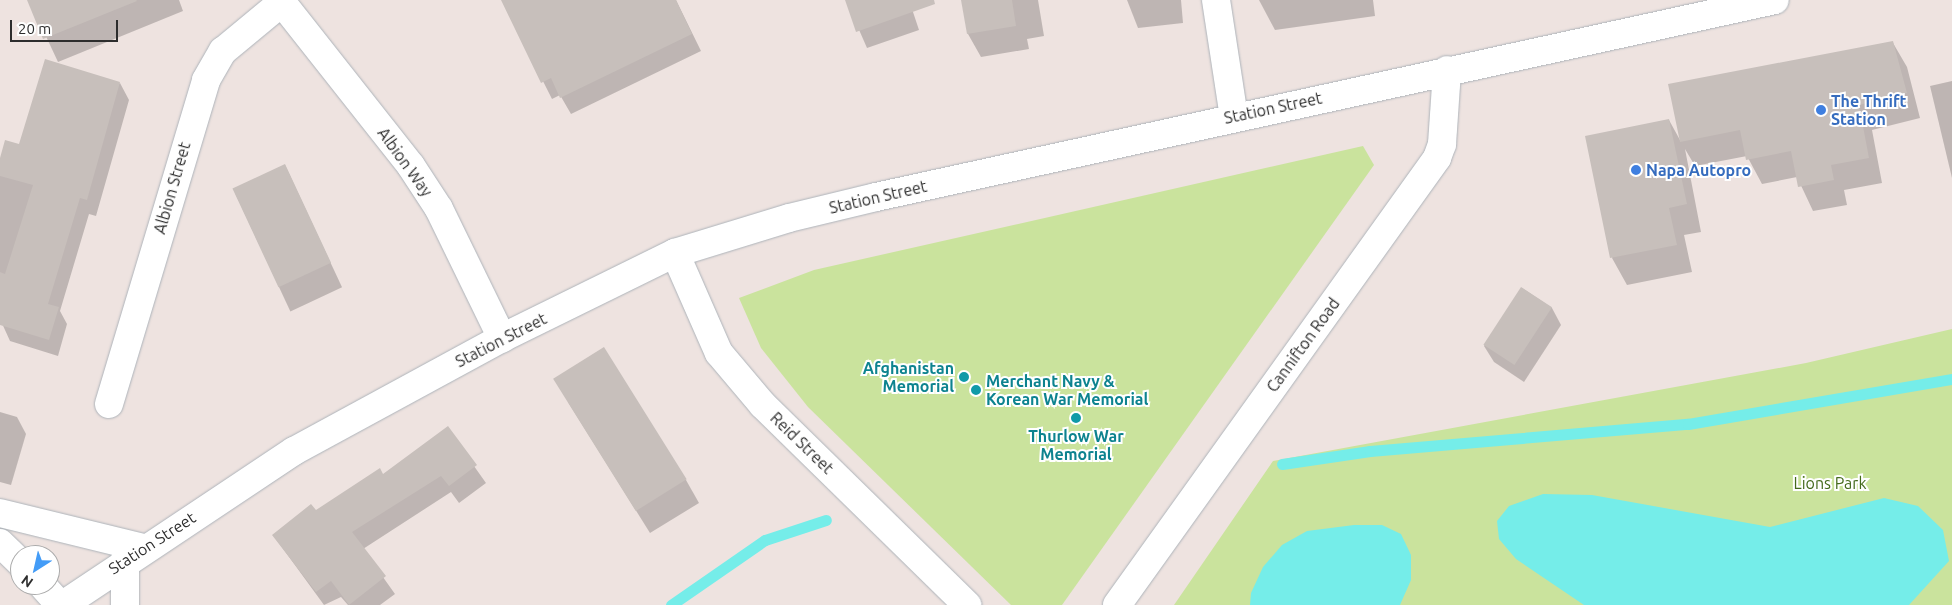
<!DOCTYPE html>
<style>
body{margin:0}
#map{position:relative;width:1952px;height:605px;overflow:hidden;background:#eee3e0;font-family:Ubuntu,sans-serif}
div>[style]{position:absolute}
.green>*{inset:0;background:#cae39d}
.water>*{inset:0;background:#75ede9}
.shadow>*{inset:0;background:#0003;transform-origin:0 0}
.stream>*{height:11px;margin:-5.5px;padding:0 5.5px;transform-origin:5.5px;border-radius:5.5px;background:#75ede9}
.building>*{inset:0;background:#c7bfbb;transform-origin:0 0}
.roads{filter:drop-shadow(0 0 1px #adb3b9) drop-shadow(0 0 1px #adb3b9)}
.minor>*{height:28px;margin:-14px;padding:0 14px;transform-origin:14px;border-radius:14px;background:#fff}
.tertiary>*{height:28px;margin:-14px;padding:0 14px;transform-origin:14px;border-radius:14px;background:#fff}
.secondary>*{height:28px;margin:-14px;padding:0 14px;transform-origin:14px;border-radius:14px;background:#fff}
.dots>*{width:14px;height:14px;translate:-50% -50%;box-sizing:border-box;border:2px solid #fff;border-radius:50%}
span{translate:-50% -50%;white-space:nowrap;text-align:center;line-height:1.15;-webkit-text-stroke:4px #fff;paint-order:stroke}
.shop-label{font-size:16px;color:#366cbe;font-weight:700}
.left{translate:0 -50%;text-align:left}
.street-label{font-size:16px;color:#2d2d2d}
.culture-label{font-size:16px;color:#0d838f;font-weight:700}
.right{translate:-100% -50%;text-align:right}
.park-label{font-size:16px;color:#446a1c}
.north{position:absolute;left:10px;top:545px;width:50px;height:50px;box-sizing:border-box;background:#fff;border:1px solid #ababab;border-radius:50%;rotate:215deg;font-size:14px;font-weight:700;line-height:20px;text-align:center;color:#2d2d2d}
.north::after{content:'';display:block;margin:auto;width:18px;height:22px;background:#439cf7;clip-path:polygon(50% 0,100% 100%,50% 72%,0 100%)}
.scale{position:absolute;left:10px;top:20px;width:108px;height:22px;box-sizing:border-box;border:2px solid #2d2d2d;border-top:0;padding-left:6px;font-size:15px;line-height:18px;white-space:nowrap;color:#2d2d2d;-webkit-text-stroke:4px #fff;paint-order:stroke}
</style>
<div id="map">
<div class="green">
<i style="clip-path:polygon(1363px 146px,1374px 165px,1062px 605px,1011px 605px,808px 407px,761px 348px,739px 298px,814px 270px)"></i>
<i style="clip-path:polygon(1952px 329px,1952px 605px,1174px 605px,1273px 461px,1806px 363px)"></i>
</div>
<div class="water">
<i style="clip-path:polygon(1543px 494px,1592px 495px,1770px 527px,1884px 498px,1918px 506px,1943px 530px,1949px 561px,1909px 605px,1584px 605px,1516px 559px,1499px 539px,1497px 521px,1509px 506px)"></i>
<i style="clip-path:polygon(1354px 525px,1382px 525px,1401px 534px,1411px 555px,1411px 580px,1400px 605px,1250px 605px,1251px 593px,1263px 567px,1282px 545px,1307px 531px)"></i>
</div>
<div class="shadow">
<i style="clip-path:polygon(29px 0,179px 0,183px 11px,58px 62px)"></i>
<i style="clip-path:polygon(502px 0,676px 0,701px 51px,571px 114px,560px 95px,552px 99px)"></i>
<i style="clip-path:polygon(846px 0,909px 0,919px 30px,867px 48px)"></i>
<i style="clip-path:polygon(963px 0,1038px 0,1044px 36px,1027px 39px,1029px 49px,981px 57px,968px 34px)"></i>
<i style="clip-path:polygon(1127px 0,1181px 0,1183px 23px,1138px 28px)"></i>
<i style="clip-path:polygon(1259px 0,1373px 0,1375px 16px,1275px 30px)"></i>
<i style="clip-path:polygon(1893px 43px,1907px 67px,1920px 118px,1872px 130px,1882px 183px,1844px 190px,1847px 205px,1813px 211px,1797px 177px,1762px 184px,1747px 156px,1695px 166px,1685px 149px,1701px 232px,1684px 235px,1692px 272px,1627px 285px,1612px 258px,1669px 120px,1680px 140px)"></i>
<i style="clip-path:polygon(1952px 81px,1952px 178px,1930px 86px)"></i>
<i style="clip-path:polygon(120px 83px,129px 100px,96px 216px,89px 214px,60px 311px,67px 324px,58px 356px,10px 341px,0 319px,0 162px)"></i>
<i style="left:285px;top:165px;width:135px;height:57px;rotate:65deg"></i>
<i style="clip-path:polygon(1522px 288px,1552px 308px,1561px 325px,1524px 382px,1494px 362px,1484px 346px)"></i>
<i style="clip-path:polygon(568px 402px,686px 480px,699px 503px,650px 533px)"></i>
<i style="clip-path:polygon(0 412px,17px 417px,26px 434px,11px 485px,0 482px)"></i>
<i style="clip-path:polygon(447px 428px,486px 483px,459px 503px,451px 492px,363px 549px,395px 594px,380px 605px,348px 605px,341px 597px,324px 605px,273px 535px,383px 475px)"></i>
</div>
<div class="stream">
<i style="left:1282px;top:464px;width:89px;rotate:-8.4deg"></i>
<i style="left:1370px;top:451px;width:319px;rotate:-4.9deg"></i>
<i style="left:1688px;top:424px;width:268px;rotate:-9.7deg"></i>
<i style="left:671px;top:605px;width:114px;rotate:-34.7deg"></i>
<i style="left:765px;top:540px;width:64px;rotate:-18.2deg"></i>
</div>
<div class="building">
<i style="clip-path:polygon(27px 0,136px 0,137px 1px,43px 39px)"></i>
<i style="clip-path:polygon(501px 0,676px 0,692px 34px,560px 98px,551px 78px,541px 83px)"></i>
<i style="clip-path:polygon(845px 0,934px 0,935px 4px,856px 32px)"></i>
<i style="clip-path:polygon(961px 0,1012px 0,1016px 26px,967px 34px)"></i>
<i style="clip-path:polygon(1893px 41px,1907px 93px,1859px 105px,1869px 158px,1831px 165px,1834px 180px,1798px 187px,1791px 151px,1746px 160px,1740px 130px,1680px 142px,1668px 84px)"></i>
<i style="clip-path:polygon(45px 59px,120px 82px,87px 200px,80px 198px,48px 304px,59px 307px,49px 340px,0 325px,0 272px,5px 274px,33px 185px,0 176px,0 158px,5px 140px,19px 144px)"></i>
<i style="clip-path:polygon(1669px 119px,1687px 204px,1669px 208px,1677px 245px,1610px 258px,1585px 136px)"></i>
<i style="left:285px;top:164px;width:109px;height:58px;rotate:65deg"></i>
<i style="left:1521px;top:287px;width:37px;height:69px;rotate:33deg"></i>
<i style="left:604px;top:347px;width:156px;height:60px;rotate:58deg"></i>
<i style="clip-path:polygon(448px 426px,477px 465px,449px 486px,441px 476px,352px 532px,386px 576px,349px 605px,331px 581px,316px 592px,272px 535px,311px 504px,316px 510px,380px 468px,383px 474px)"></i>
</div>
<div class="roads">
<div class="minor">
<i style="left:280px;top:0;width:211px;rotate:51.7deg"></i>
<i style="left:411px;top:166px;width:51px;rotate:56.9deg"></i>
<i style="left:439px;top:209px;width:144px;rotate:64deg"></i>
<i style="left:1216px;top:0;width:118px;rotate:81.3deg"></i>
<i style="left:675px;top:253px;width:109px;rotate:66.3deg"></i>
<i style="left:719px;top:353px;width:68px;rotate:49.8deg"></i>
<i style="left:763px;top:405px;width:286px;rotate:44.4deg"></i>
<i style="left:109px;top:404px;width:338px;rotate:-73.3deg"></i>
<i style="left:206px;top:80px;width:34px;rotate:-60deg"></i>
<i style="left:223px;top:51px;width:75px;rotate:-39.6deg"></i>
<i style="left:1117px;top:605px;width:550px;rotate:-54.4deg"></i>
<i style="left:1437px;top:158px;width:15px;rotate:-70deg"></i>
<i style="left:1442px;top:144px;width:74px;rotate:-86.1deg"></i>
</div>
<div class="tertiary">
<i style="left:0;top:543px;width:28px;rotate:44deg"></i>
<i style="left:42px;top:585px;width:27px;rotate:48deg"></i>
</div>
<div class="secondary">
<i style="left:0;top:513px;width:148px;rotate:13.7deg"></i>
<i style="left:125px;top:560px;width:45px;rotate:90deg"></i>
<i style="left:63px;top:605px;width:278px;rotate:-33.7deg"></i>
<i style="left:294px;top:451px;width:237px;rotate:-28.5deg"></i>
<i style="left:502px;top:338px;width:193px;rotate:-26.2deg"></i>
<i style="left:675px;top:253px;width:119px;rotate:-17.1deg"></i>
<i style="left:789px;top:218px;width:89px;rotate:-13.6deg"></i>
<i style="left:876px;top:197px;width:920px;rotate:-12.36deg"></i>
</div>
</div>
<div class="dots">
<i style="left:1821px;top:110px;background:#3f7fe0"></i>
<i style="left:1636px;top:170px;background:#3f7fe0"></i>
<i style="left:964px;top:377px;background:#0f9aa8"></i>
<i style="left:976px;top:390px;background:#0f9aa8"></i>
<i style="left:1076px;top:418px;background:#0f9aa8"></i>
</div>
<div class="shop-label">
<span class="left" style="left:1831px;top:110px">The Thrift<br>Station</span>
<span class="left" style="left:1646px;top:170px">Napa Autopro</span>
</div>
<div class="street-label">
<span style="left:1273px;top:108px;rotate:-12deg">Station Street</span>
<span style="left:405px;top:162px;rotate:54deg">Albion Way</span>
<span style="left:172px;top:188px;rotate:-74deg">Albion Street</span>
<span style="left:878px;top:197px;rotate:-13deg">Station Street</span>
<span style="left:501px;top:340px;rotate:-27deg">Station Street</span>
<span style="left:1303px;top:345px;rotate:-54deg">Cannifton Road</span>
<span style="left:802px;top:443px;rotate:44deg">Reid Street</span>
<span style="left:152px;top:543px;rotate:-33deg">Station Street</span>
</div>
<div class="culture-label">
<span class="right" style="left:954px;top:377px">Afghanistan<br>Memorial</span>
<span class="left" style="left:986px;top:390px">Merchant Navy &amp;<br>Korean War Memorial</span>
<span style="left:1076px;top:445px">Thurlow War<br>Memorial</span>
</div>
<div class="park-label">
<span style="left:1830px;top:483px">Lions Park</span>
</div>
<div class="north">N</div>
<div class="scale">20 m</div>
</div>
